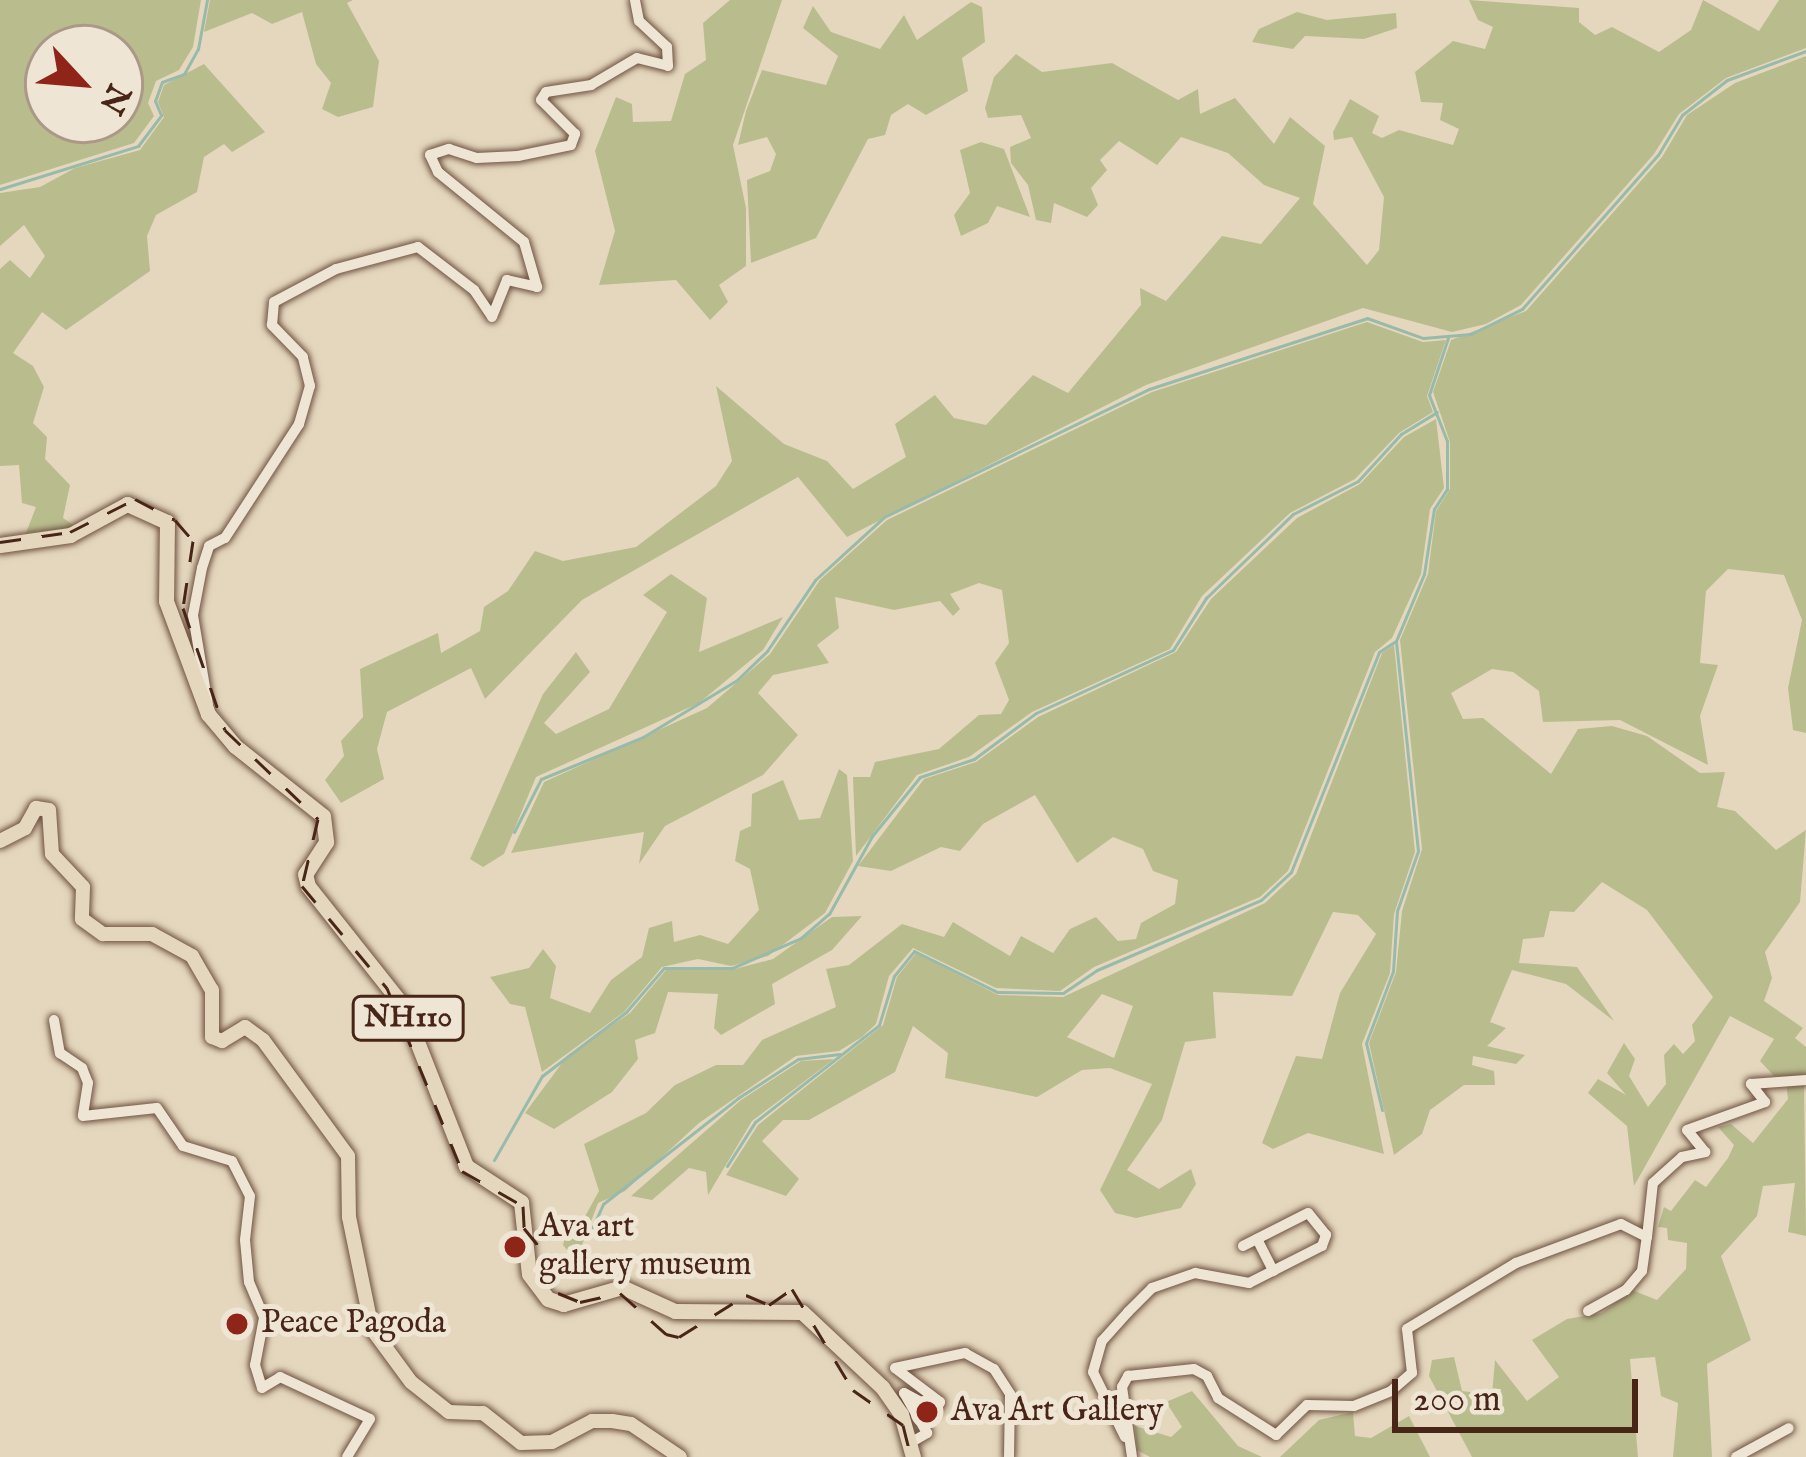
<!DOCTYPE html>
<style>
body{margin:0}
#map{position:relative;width:1806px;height:1457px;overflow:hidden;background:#e5d7be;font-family:"IM FELL English",serif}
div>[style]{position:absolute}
.green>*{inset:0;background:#b9bd8e}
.stream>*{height:3px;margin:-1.5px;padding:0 1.5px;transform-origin:1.5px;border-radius:1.5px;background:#97baab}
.roads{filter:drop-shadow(0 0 3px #6f5240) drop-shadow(0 0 3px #6f5240)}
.minor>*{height:10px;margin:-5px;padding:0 5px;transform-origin:5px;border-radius:5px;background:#eee5d5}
.major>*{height:14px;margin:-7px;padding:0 7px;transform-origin:7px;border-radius:7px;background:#e5d7be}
.highway>*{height:15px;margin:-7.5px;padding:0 7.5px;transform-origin:7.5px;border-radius:7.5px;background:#e5d7be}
.rail>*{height:3px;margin-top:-1.5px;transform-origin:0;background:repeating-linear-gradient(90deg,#482516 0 21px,transparent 0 42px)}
.dots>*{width:33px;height:33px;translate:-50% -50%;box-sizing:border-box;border:6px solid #eee5d5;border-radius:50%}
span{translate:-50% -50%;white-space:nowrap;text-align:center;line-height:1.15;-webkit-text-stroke:10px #eee5d5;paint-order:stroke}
.shield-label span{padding:3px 9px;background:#eee5d5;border:3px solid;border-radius:9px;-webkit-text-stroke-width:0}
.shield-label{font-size:30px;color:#482516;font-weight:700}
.poi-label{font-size:33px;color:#482516}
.left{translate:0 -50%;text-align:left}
.north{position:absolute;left:24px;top:24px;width:120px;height:120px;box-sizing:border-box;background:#eee5d5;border:3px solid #ac9889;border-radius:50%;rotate:116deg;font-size:33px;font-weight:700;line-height:48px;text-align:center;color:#482516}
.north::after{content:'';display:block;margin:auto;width:42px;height:54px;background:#8f2418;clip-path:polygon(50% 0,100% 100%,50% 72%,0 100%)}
.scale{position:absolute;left:1392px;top:1379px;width:246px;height:54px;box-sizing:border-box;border:6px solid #482516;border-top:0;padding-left:15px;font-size:36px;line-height:42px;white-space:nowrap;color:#482516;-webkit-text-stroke:9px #eee5d5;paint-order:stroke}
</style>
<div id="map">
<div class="green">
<i style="clip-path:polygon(evenodd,0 0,201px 0,193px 47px,179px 70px,156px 81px,148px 103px,154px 116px,134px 143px,0 185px,0 0,120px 48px,120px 120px,48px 120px,48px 48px,120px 48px)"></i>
<i style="clip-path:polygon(210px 0,353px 0,347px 3px,379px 61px,373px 107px,338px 117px,322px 109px,331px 83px,316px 64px,302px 12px,272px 24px,252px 13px,204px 32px)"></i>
<i style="clip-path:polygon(730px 0,782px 0,733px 145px,746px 208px,746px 266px,719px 285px,728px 302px,710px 320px,676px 280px,599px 285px,615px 231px,595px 151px,616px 97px,632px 104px,633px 122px,671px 121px,685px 74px,706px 60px,703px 23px)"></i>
<i style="clip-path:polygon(1469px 0,1579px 8px,1579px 22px,1595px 35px,1612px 27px,1659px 52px,1691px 30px,1703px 0,1759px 31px,1779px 0,1806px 0,1806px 48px,1726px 78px,1679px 114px,1654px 154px,1521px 305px,1486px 324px,1452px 332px,1363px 308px,1146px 385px,847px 537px,798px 477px,582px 600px,485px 699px,471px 668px,387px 712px,377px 749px,384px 779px,341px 803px,325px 780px,344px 756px,341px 741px,363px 717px,360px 669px,438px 633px,441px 653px,480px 631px,484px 607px,508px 591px,535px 551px,563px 561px,636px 547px,716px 486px,732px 461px,716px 386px,784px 444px,827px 461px,853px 489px,906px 457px,895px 424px,935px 395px,954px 418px,986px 425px,1033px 375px,1068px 393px,1141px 305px,1140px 288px,1166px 301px,1222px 236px,1261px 244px,1300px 198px,1264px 185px,1228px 153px,1181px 137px,1157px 165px,1119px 141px,1100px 160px,1107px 170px,1091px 188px,1098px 205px,1087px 217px,1054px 203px,1051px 223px,1036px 220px,1028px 185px,1011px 163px,1010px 147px,1031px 138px,1021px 115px,988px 118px,985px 108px,994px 77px,1016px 54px,1042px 72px,1112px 63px,1178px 100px,1198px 89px,1200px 114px,1235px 98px,1274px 144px,1290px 117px,1325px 146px,1313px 204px,1367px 265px,1379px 250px,1384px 197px,1352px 137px,1334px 140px,1333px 132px,1350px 99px,1379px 116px,1372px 133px,1382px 138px,1399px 130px,1453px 145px,1459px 129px,1440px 120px,1443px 103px,1421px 102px,1415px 72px,1453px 41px,1485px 49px,1493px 27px,1478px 20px)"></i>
<i style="clip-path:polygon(971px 2px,982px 7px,985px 42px,962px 58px,968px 91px,926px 115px,908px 104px,891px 115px,885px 135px,868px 139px,816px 238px,751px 263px,747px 180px,770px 171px,776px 154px,767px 137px,738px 145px,746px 111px,762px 70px,826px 85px,838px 56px,803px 28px,813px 6px,831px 32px,880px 49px,904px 15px,917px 40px)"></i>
<i style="clip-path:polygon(1297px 12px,1327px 20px,1396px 13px,1397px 28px,1364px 39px,1305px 36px,1293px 49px,1252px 42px,1259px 29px)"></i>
<i style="clip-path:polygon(1806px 56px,1806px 733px,1793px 730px,1788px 688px,1802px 620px,1784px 575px,1728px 569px,1706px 591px,1700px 663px,1718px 665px,1700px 716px,1708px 765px,1620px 720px,1543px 722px,1539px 691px,1513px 672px,1492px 669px,1451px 693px,1463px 719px,1483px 718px,1551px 774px,1578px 729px,1612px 726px,1647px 736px,1700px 773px,1725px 772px,1717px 807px,1735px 811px,1776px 850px,1806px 830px,1800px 902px,1765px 952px,1772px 978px,1764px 1001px,1803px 1028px,1795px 1038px,1806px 1047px,1806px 1077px,1774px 1076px,1760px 1061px,1774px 1039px,1730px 1016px,1634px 1186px,1627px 1126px,1588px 1093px,1598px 1079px,1626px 1095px,1607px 1073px,1624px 1043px,1635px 1059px,1629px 1076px,1648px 1107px,1666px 1084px,1664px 1055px,1674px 1044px,1683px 1054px,1695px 1041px,1692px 1025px,1713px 997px,1647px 910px,1602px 882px,1574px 912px,1550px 911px,1544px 937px,1523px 939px,1519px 963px,1577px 967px,1614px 1021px,1566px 984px,1512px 970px,1490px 1022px,1506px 1028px,1487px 1046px,1525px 1055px,1516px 1064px,1473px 1056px,1472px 1065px,1494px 1071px,1495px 1085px,1464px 1085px,1430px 1110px,1422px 1134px,1394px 1155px,1369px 1043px,1396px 972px,1402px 911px,1422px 849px,1400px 640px,1428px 574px,1436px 511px,1450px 489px,1450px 442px,1433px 392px,1451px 340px,1526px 311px,1662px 157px,1687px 115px,1735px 83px)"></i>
<i style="clip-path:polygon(204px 64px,265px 132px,232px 152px,224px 144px,204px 157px,197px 192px,156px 215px,147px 236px,150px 271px,66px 330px,42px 312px,13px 353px,33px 366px,44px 387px,33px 423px,47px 437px,45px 459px,70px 485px,63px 518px,76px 527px,26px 533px,36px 507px,22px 503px,19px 465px,0 466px,0 269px,10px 260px,30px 278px,45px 256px,24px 225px,0 246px,0 193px,40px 187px,75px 168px,140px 150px,164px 117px,158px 102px,164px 85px)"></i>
<i style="clip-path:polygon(981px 142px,1004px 149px,1030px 217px,997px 206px,988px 223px,961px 236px,954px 215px,970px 193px,960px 150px)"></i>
<i style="clip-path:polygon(1367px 322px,1423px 342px,1446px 340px,1427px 396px,1433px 412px,1399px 433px,1355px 479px,1290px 513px,1202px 596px,1170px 649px,1032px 712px,969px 757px,917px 775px,856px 856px,853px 777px,870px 777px,875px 762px,939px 749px,979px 715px,1001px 714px,1009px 700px,995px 663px,1009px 643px,1002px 590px,979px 583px,950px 594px,960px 609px,953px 616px,940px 601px,894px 610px,835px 597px,839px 628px,817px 645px,829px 663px,773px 675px,758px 693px,798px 735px,763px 775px,665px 826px,639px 864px,644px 832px,511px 853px,544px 782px,707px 708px,770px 654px,820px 580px,887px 520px,1152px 392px)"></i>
<i style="clip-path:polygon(1436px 419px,1444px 488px,1430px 509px,1421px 574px,1392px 638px,1375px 652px,1288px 871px,1260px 897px,1094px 967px,1060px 991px,996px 988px,913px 948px,889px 976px,876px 1024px,862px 1037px,839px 1051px,796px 1056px,699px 1123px,625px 1191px,598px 1203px,576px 1261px,563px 1245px,569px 1224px,583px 1220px,599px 1191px,584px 1144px,646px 1113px,675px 1085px,716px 1065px,743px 1065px,762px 1040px,836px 1007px,826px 969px,849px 965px,902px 924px,944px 937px,953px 922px,1010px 956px,1021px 936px,1053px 953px,1070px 929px,1096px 917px,1118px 941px,1136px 939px,1141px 923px,1175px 904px,1178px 880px,1153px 871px,1143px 849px,1113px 837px,1077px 863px,1035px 795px,983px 824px,960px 851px,941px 847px,891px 871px,858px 866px,924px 779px,976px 762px,1038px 717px,1176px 652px,1211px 599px,1297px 518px,1360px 484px,1404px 437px)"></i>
<i style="clip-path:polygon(671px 574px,707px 598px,699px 652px,783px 617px,763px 650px,699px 703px,536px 777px,504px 854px,483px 867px,470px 859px,543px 694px,576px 652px,590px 672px,544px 723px,556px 734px,609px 709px,667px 612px,643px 595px)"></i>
<i style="clip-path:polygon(evenodd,1394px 645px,1415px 852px,1394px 914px,1390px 973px,1362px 1044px,1384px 1154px,1308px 1133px,1273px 1149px,1262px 1143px,1296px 1056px,1322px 1059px,1340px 993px,1376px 934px,1358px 915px,1333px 912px,1292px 996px,1213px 992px,1216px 1038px,1185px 1042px,1162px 1120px,1127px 1170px,1159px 1189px,1191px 1169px,1196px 1184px,1181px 1208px,1136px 1218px,1115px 1213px,1100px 1190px,1152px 1084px,1110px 1068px,1082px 1070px,1037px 1097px,945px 1078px,948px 1053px,913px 1026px,895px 1072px,809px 1120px,783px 1120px,762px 1141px,799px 1179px,786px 1196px,726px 1175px,758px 1125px,883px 1025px,897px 977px,916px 953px,998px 995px,1063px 997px,1265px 903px,1296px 874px,1382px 653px,1394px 645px,1102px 994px,1133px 1006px,1114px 1058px,1067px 1037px,1102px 994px)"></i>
<i style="clip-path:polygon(839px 769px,847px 775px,853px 861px,825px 913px,768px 956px,731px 966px,698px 959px,662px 967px,624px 1012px,542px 1072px,525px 1007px,510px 1004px,490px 977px,529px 968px,543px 949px,556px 966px,550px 998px,590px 1013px,611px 980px,642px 957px,649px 928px,672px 921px,674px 942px,700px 935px,728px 944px,759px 910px,750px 869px,735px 861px,740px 831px,751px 826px,752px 794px,783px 780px,799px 820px,820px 818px)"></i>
<i style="clip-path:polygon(862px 916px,832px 950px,772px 984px,775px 1004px,721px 1035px,714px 1028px,718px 994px,668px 992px,655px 1033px,635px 1040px,638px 1059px,612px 1092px,554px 1129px,525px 1113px,568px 1055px,630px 1013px,666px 970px,731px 970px,773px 959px,832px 917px)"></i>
<i style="clip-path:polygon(834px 1059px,752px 1121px,708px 1195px,706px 1172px,689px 1168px,652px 1200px,631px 1196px,741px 1100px,801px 1061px)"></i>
<i style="clip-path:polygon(1786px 1082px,1804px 1084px,1806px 1236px,1788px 1232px,1795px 1183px,1763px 1186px,1757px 1216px,1721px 1256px,1751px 1340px,1707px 1364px,1712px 1457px,1673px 1457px,1678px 1403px,1661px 1396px,1655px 1357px,1630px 1359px,1638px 1457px,1472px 1457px,1429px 1376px,1432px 1360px,1454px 1357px,1462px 1391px,1492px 1395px,1495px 1360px,1527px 1401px,1559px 1377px,1532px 1340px,1567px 1319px,1602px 1313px,1632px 1290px,1657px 1300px,1686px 1269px,1687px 1243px,1668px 1240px,1667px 1228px,1658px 1227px,1664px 1207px,1671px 1211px,1695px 1180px,1706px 1187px,1728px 1158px,1734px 1145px,1718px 1127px,1731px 1124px,1753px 1143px,1788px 1099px)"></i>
<i style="clip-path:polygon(1192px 1391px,1238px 1446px,1262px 1457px,1150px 1457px,1137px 1450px,1135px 1426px,1171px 1437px,1182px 1427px,1166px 1402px)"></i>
<i style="clip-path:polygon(1353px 1412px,1355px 1436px,1371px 1438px,1409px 1416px,1430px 1457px,1280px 1457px,1319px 1420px)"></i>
</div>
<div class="stream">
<i style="left:0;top:189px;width:145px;rotate:-17.3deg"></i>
<i style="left:138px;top:146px;width:39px;rotate:-53deg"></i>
<i style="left:161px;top:115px;width:15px;rotate:-113deg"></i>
<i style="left:155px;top:101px;width:20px;rotate:-70deg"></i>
<i style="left:162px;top:82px;width:23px;rotate:-20deg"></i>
<i style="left:184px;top:74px;width:29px;rotate:-61deg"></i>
<i style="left:198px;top:49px;width:50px;rotate:-79.6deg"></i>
<i style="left:514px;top:832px;width:59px;rotate:-63deg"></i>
<i style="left:541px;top:779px;width:110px;rotate:-22.4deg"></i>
<i style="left:643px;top:737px;width:110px;rotate:-31.2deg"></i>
<i style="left:737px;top:680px;width:42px;rotate:-44deg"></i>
<i style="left:767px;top:651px;width:86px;rotate:-55.9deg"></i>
<i style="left:815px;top:580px;width:93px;rotate:-42.4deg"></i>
<i style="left:884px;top:517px;width:294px;rotate:-25.8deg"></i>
<i style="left:1149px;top:389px;width:229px;rotate:-18deg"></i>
<i style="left:1367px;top:318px;width:59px;rotate:19.7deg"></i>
<i style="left:1423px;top:338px;width:48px;rotate:-4.8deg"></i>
<i style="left:1471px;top:334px;width:57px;rotate:-26.1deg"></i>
<i style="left:1522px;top:309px;width:205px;rotate:-48.6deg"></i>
<i style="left:1658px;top:155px;width:47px;rotate:-59deg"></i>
<i style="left:1682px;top:115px;width:57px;rotate:-37.9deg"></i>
<i style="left:1727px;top:80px;width:84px;rotate:-20.2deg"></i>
<i style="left:1382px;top:1110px;width:69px;rotate:-103.4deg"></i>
<i style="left:1366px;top:1043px;width:77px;rotate:-69.4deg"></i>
<i style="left:1393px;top:971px;width:60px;rotate:-86.2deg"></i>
<i style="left:1397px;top:911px;width:64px;rotate:-70.7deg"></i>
<i style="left:1418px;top:851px;width:210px;rotate:-96deg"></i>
<i style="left:494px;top:1160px;width:97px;rotate:-60.3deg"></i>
<i style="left:542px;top:1076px;width:106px;rotate:-37.3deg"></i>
<i style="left:626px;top:1012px;width:58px;rotate:-49.2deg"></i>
<i style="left:664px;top:968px;width:68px"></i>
<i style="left:732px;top:968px;width:75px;rotate:-23.5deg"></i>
<i style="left:801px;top:938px;width:37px;rotate:-41deg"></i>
<i style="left:829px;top:914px;width:89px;rotate:-61.1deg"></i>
<i style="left:872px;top:836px;width:76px;rotate:-50.9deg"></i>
<i style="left:920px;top:777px;width:57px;rotate:-18.4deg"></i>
<i style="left:974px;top:759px;width:77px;rotate:-36.6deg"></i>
<i style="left:1036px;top:713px;width:151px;rotate:-24.7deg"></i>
<i style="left:1173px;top:650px;width:62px;rotate:-57.6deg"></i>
<i style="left:1206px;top:598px;width:121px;rotate:-44deg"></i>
<i style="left:1293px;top:514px;width:73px;rotate:-26.9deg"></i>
<i style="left:1358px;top:481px;width:64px;rotate:-47.5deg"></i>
<i style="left:1401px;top:434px;width:42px;rotate:-31.4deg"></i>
<i style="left:727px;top:1166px;width:52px;rotate:-57.5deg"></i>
<i style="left:755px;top:1122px;width:157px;rotate:-38deg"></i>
<i style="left:879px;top:1025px;width:51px;rotate:-73deg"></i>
<i style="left:894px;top:976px;width:32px;rotate:-51deg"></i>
<i style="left:914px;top:951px;width:93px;rotate:26.3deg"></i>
<i style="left:997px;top:992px;width:66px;rotate:0.9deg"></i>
<i style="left:1063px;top:993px;width:41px;rotate:-34.1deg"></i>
<i style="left:1097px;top:970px;width:178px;rotate:-23.1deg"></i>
<i style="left:1261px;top:900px;width:41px;rotate:-43deg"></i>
<i style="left:1291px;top:872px;width:237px;rotate:-68.2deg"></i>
<i style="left:1379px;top:652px;width:20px;rotate:-33deg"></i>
<i style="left:1396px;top:641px;width:73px;rotate:-67.3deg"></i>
<i style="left:1424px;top:574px;width:66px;rotate:-81.3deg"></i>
<i style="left:1434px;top:509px;width:24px;rotate:-57deg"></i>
<i style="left:1447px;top:489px;width:48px;rotate:-90deg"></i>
<i style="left:1447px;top:441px;width:49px;rotate:-111.4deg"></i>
<i style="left:1429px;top:395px;width:60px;rotate:-71.6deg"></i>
<i style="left:591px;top:1231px;width:30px;rotate:-66deg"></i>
<i style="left:603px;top:1204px;width:172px;rotate:-38.1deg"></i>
<i style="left:738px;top:1098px;width:72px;rotate:-33deg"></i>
<i style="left:798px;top:1059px;width:42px;rotate:-6.8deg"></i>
</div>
<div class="roads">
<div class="minor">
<i style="left:208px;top:705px;width:91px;rotate:-99.5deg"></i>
<i style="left:193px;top:615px;width:48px;rotate:-79.2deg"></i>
<i style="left:202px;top:568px;width:23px;rotate:-72deg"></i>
<i style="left:209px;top:546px;width:18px;rotate:-27deg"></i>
<i style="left:225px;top:538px;width:136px;rotate:-57deg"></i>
<i style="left:299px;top:424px;width:40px;rotate:-74deg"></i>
<i style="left:310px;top:386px;width:30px;rotate:-104deg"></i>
<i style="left:303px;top:357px;width:45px;rotate:-134.1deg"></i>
<i style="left:272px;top:325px;width:23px;rotate:-85deg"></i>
<i style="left:274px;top:302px;width:70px;rotate:-28deg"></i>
<i style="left:336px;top:269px;width:85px;rotate:-15deg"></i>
<i style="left:418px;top:247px;width:71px;rotate:37.5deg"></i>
<i style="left:474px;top:290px;width:32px;rotate:56deg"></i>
<i style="left:492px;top:317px;width:40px;rotate:-68deg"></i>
<i style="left:507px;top:280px;width:31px;rotate:13deg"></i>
<i style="left:537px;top:287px;width:47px;rotate:-106.1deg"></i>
<i style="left:524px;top:242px;width:111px;rotate:-140.9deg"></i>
<i style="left:438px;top:172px;width:19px;rotate:-115deg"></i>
<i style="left:430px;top:155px;width:20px;rotate:-18deg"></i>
<i style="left:449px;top:149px;width:29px;rotate:18deg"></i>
<i style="left:477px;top:158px;width:41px;rotate:-2.8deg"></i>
<i style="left:518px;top:156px;width:54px;rotate:-11.7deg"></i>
<i style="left:571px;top:145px;width:12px;rotate:-70deg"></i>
<i style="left:575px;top:134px;width:48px;rotate:-135deg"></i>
<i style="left:541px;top:100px;width:9px;rotate:-58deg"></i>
<i style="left:546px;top:92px;width:46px;rotate:-8.8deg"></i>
<i style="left:591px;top:85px;width:53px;rotate:-30.4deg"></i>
<i style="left:637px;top:58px;width:32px;rotate:14deg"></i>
<i style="left:668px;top:66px;width:19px;rotate:-93deg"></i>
<i style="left:667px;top:47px;width:38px;rotate:-137deg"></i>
<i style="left:639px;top:21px;width:21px;rotate:-101deg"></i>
<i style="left:54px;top:1020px;width:34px;rotate:80deg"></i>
<i style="left:60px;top:1053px;width:27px;rotate:34deg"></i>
<i style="left:82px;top:1068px;width:16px;rotate:68deg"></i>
<i style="left:88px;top:1083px;width:33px;rotate:99deg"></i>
<i style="left:83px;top:1116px;width:74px;rotate:-6.2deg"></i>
<i style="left:157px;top:1108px;width:46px;rotate:55.6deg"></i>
<i style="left:183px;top:1146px;width:51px;rotate:17deg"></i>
<i style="left:232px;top:1161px;width:39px;rotate:63deg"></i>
<i style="left:250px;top:1196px;width:44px;rotate:96.5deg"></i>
<i style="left:245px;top:1240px;width:42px;rotate:84.6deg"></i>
<i style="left:249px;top:1282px;width:39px;rotate:67deg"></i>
<i style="left:264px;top:1318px;width:48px;rotate:100.8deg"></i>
<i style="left:255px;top:1365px;width:24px;rotate:73deg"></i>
<i style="left:262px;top:1388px;width:21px;rotate:-31deg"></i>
<i style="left:280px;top:1377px;width:99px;rotate:25deg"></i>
<i style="left:370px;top:1419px;width:44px;rotate:121.2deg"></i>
<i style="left:1257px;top:1239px;width:36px;rotate:63deg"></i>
<i style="left:1588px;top:1311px;width:43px;rotate:-28.9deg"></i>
<i style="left:1626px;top:1290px;width:25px;rotate:-50deg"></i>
<i style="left:1642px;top:1271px;width:34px;rotate:-82deg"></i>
<i style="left:1125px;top:1437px;width:72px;rotate:-116.2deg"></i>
<i style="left:1093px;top:1372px;width:32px;rotate:-74deg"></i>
<i style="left:1102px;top:1341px;width:39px;rotate:-48deg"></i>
<i style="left:1128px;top:1312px;width:34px;rotate:-45deg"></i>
<i style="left:1152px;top:1288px;width:46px;rotate:-19.2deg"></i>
<i style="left:1195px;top:1273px;width:55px;rotate:10.5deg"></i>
<i style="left:1249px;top:1283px;width:82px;rotate:-26.9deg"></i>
<i style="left:1322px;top:1246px;width:12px;rotate:-70deg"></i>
<i style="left:1326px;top:1235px;width:28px;rotate:-129deg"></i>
<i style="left:1308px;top:1213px;width:73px;rotate:153.1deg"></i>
<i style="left:910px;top:1443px;width:20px;rotate:-30deg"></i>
<i style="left:927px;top:1433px;width:46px;rotate:-119.9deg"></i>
<i style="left:904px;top:1393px;width:36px;rotate:28deg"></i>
<i style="left:936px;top:1410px;width:9px;rotate:-63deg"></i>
<i style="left:940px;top:1402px;width:56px;rotate:-142.9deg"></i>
<i style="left:895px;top:1368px;width:72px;rotate:-12.1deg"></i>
<i style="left:965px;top:1353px;width:33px;rotate:29deg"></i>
<i style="left:994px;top:1369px;width:30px;rotate:57deg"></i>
<i style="left:1010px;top:1394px;width:63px;rotate:90.9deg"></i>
<i style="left:1132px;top:1457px;width:71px;rotate:-98.1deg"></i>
<i style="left:1122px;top:1387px;width:13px;rotate:-61deg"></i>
<i style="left:1128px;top:1376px;width:66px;rotate:-6.1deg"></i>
<i style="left:1194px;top:1369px;width:15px;rotate:28deg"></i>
<i style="left:1207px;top:1376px;width:25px;rotate:63deg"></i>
<i style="left:1218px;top:1398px;width:69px;rotate:32.5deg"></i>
<i style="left:1276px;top:1435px;width:43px;rotate:-44.1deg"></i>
<i style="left:1307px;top:1405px;width:47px;rotate:1.2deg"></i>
<i style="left:1354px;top:1406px;width:40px;rotate:-22deg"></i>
<i style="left:1391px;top:1391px;width:28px;rotate:-41deg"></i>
<i style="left:1412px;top:1373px;width:44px;rotate:-96.5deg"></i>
<i style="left:1407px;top:1329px;width:127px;rotate:-31.2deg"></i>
<i style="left:1516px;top:1263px;width:112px;rotate:-20.4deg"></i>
<i style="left:1621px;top:1224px;width:29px;rotate:27deg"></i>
<i style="left:1647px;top:1237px;width:54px;rotate:-83.7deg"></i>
<i style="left:1653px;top:1183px;width:39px;rotate:-42deg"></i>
<i style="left:1682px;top:1157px;width:24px;rotate:-12deg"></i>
<i style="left:1705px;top:1152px;width:28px;rotate:-129deg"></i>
<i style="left:1687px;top:1130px;width:83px;rotate:-19.7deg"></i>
<i style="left:1765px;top:1102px;width:23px;rotate:-128deg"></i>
<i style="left:1751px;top:1084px;width:55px;rotate:-4.2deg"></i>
<i style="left:1736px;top:1457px;width:60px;rotate:-28.7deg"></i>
</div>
<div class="major">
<i style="left:0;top:841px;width:28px;rotate:-27deg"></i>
<i style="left:25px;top:828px;width:23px;rotate:-61deg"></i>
<i style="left:36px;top:808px;width:13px;rotate:9deg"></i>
<i style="left:49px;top:810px;width:44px;rotate:86.1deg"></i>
<i style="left:52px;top:854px;width:45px;rotate:46.8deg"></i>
<i style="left:83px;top:887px;width:32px;rotate:92deg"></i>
<i style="left:82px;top:919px;width:26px;rotate:36deg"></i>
<i style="left:103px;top:934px;width:49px"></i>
<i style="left:152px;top:934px;width:46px;rotate:28.8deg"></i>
<i style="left:192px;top:956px;width:39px;rotate:60deg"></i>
<i style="left:212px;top:990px;width:47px;rotate:90deg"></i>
<i style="left:212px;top:1037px;width:11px;rotate:22deg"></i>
<i style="left:222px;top:1041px;width:27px;rotate:-31deg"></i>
<i style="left:245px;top:1027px;width:22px;rotate:36deg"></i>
<i style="left:263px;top:1040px;width:144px;rotate:53.8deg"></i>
<i style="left:348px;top:1156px;width:61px;rotate:89.1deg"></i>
<i style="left:349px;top:1217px;width:114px;rotate:78.4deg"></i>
<i style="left:372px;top:1329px;width:66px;rotate:53.7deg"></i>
<i style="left:411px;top:1382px;width:48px;rotate:38.3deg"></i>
<i style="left:449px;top:1412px;width:34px;rotate:2deg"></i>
<i style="left:483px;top:1413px;width:48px;rotate:38.3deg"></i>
<i style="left:521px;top:1443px;width:31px;rotate:-2deg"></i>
<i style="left:552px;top:1442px;width:45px;rotate:-27.7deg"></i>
<i style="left:592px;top:1421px;width:20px"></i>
<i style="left:612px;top:1421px;width:19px;rotate:9deg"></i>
<i style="left:631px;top:1424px;width:59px;rotate:34deg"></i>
</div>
<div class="highway">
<i style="left:0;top:545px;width:71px;rotate:-8.1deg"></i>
<i style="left:70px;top:535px;width:65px;rotate:-28.5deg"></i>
<i style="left:127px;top:504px;width:44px;rotate:24.2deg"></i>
<i style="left:167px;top:522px;width:79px;rotate:90.7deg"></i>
<i style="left:166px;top:601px;width:121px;rotate:69.6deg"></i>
<i style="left:208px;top:714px;width:42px;rotate:49.8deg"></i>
<i style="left:235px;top:746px;width:112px;rotate:38.5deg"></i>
<i style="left:323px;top:816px;width:26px;rotate:83deg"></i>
<i style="left:326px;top:842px;width:38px;rotate:123deg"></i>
<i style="left:305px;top:874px;width:12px;rotate:76deg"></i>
<i style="left:308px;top:886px;width:153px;rotate:51.6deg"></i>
<i style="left:403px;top:1006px;width:172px;rotate:68.5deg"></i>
<i style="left:466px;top:1166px;width:66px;rotate:33.2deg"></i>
<i style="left:521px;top:1202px;width:72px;rotate:83.7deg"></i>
<i style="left:529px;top:1274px;width:31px;rotate:53deg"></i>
<i style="left:548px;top:1299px;width:16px;rotate:18deg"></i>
<i style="left:563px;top:1304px;width:61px;rotate:-16.1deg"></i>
<i style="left:622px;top:1287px;width:58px;rotate:24.4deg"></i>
<i style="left:675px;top:1311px;width:127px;rotate:0.5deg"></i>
<i style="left:802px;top:1312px;width:110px;rotate:43.2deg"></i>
<i style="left:882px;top:1387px;width:33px;rotate:55deg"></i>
<i style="left:901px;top:1414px;width:45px;rotate:74.4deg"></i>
</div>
</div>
<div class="rail">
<i style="left:0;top:542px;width:71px;rotate:-8.1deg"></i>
<i style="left:70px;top:532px;width:73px;rotate:-26.9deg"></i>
<i style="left:135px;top:499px;width:45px;rotate:27.7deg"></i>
<i style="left:175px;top:520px;width:28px;rotate:49deg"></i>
<i style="left:193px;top:541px;width:68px;rotate:98.5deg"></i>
<i style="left:183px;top:608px;width:129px;rotate:71deg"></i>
<i style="left:225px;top:730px;width:129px;rotate:43.7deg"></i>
<i style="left:318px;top:819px;width:69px;rotate:103.4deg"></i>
<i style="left:302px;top:886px;width:133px;rotate:50.2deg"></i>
<i style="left:387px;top:988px;width:198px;rotate:67.7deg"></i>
<i style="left:462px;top:1171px;width:70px;rotate:29.8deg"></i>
<i style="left:523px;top:1206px;width:22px;rotate:87deg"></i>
<i style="left:524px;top:1228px;width:41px;rotate:50.9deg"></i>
<i style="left:550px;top:1260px;width:34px;rotate:76deg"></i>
<i style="left:558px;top:1293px;width:24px;rotate:22deg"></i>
<i style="left:580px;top:1302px;width:41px;rotate:-12.7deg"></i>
<i style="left:620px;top:1293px;width:62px;rotate:41.7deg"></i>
<i style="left:666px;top:1334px;width:13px;rotate:13deg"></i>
<i style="left:679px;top:1337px;width:79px;rotate:-32.1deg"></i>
<i style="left:746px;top:1295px;width:25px;rotate:23deg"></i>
<i style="left:769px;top:1305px;width:28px;rotate:-35deg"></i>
<i style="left:792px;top:1289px;width:118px;rotate:58.9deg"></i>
<i style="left:853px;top:1390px;width:61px;rotate:35deg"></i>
<i style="left:903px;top:1425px;width:33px;rotate:76deg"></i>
</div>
<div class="dots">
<i style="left:515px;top:1247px;background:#8f2418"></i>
<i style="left:237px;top:1324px;background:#8f2418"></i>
<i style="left:927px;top:1412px;background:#8f2418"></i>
</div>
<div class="shield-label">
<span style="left:408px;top:1018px">NH110</span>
</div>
<div class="poi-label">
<span class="left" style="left:539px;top:1247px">Ava art<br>gallery museum</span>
<span class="left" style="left:261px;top:1324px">Peace Pagoda</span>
<span class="left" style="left:951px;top:1412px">Ava Art Gallery</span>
</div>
<div class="north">N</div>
<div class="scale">200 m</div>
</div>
